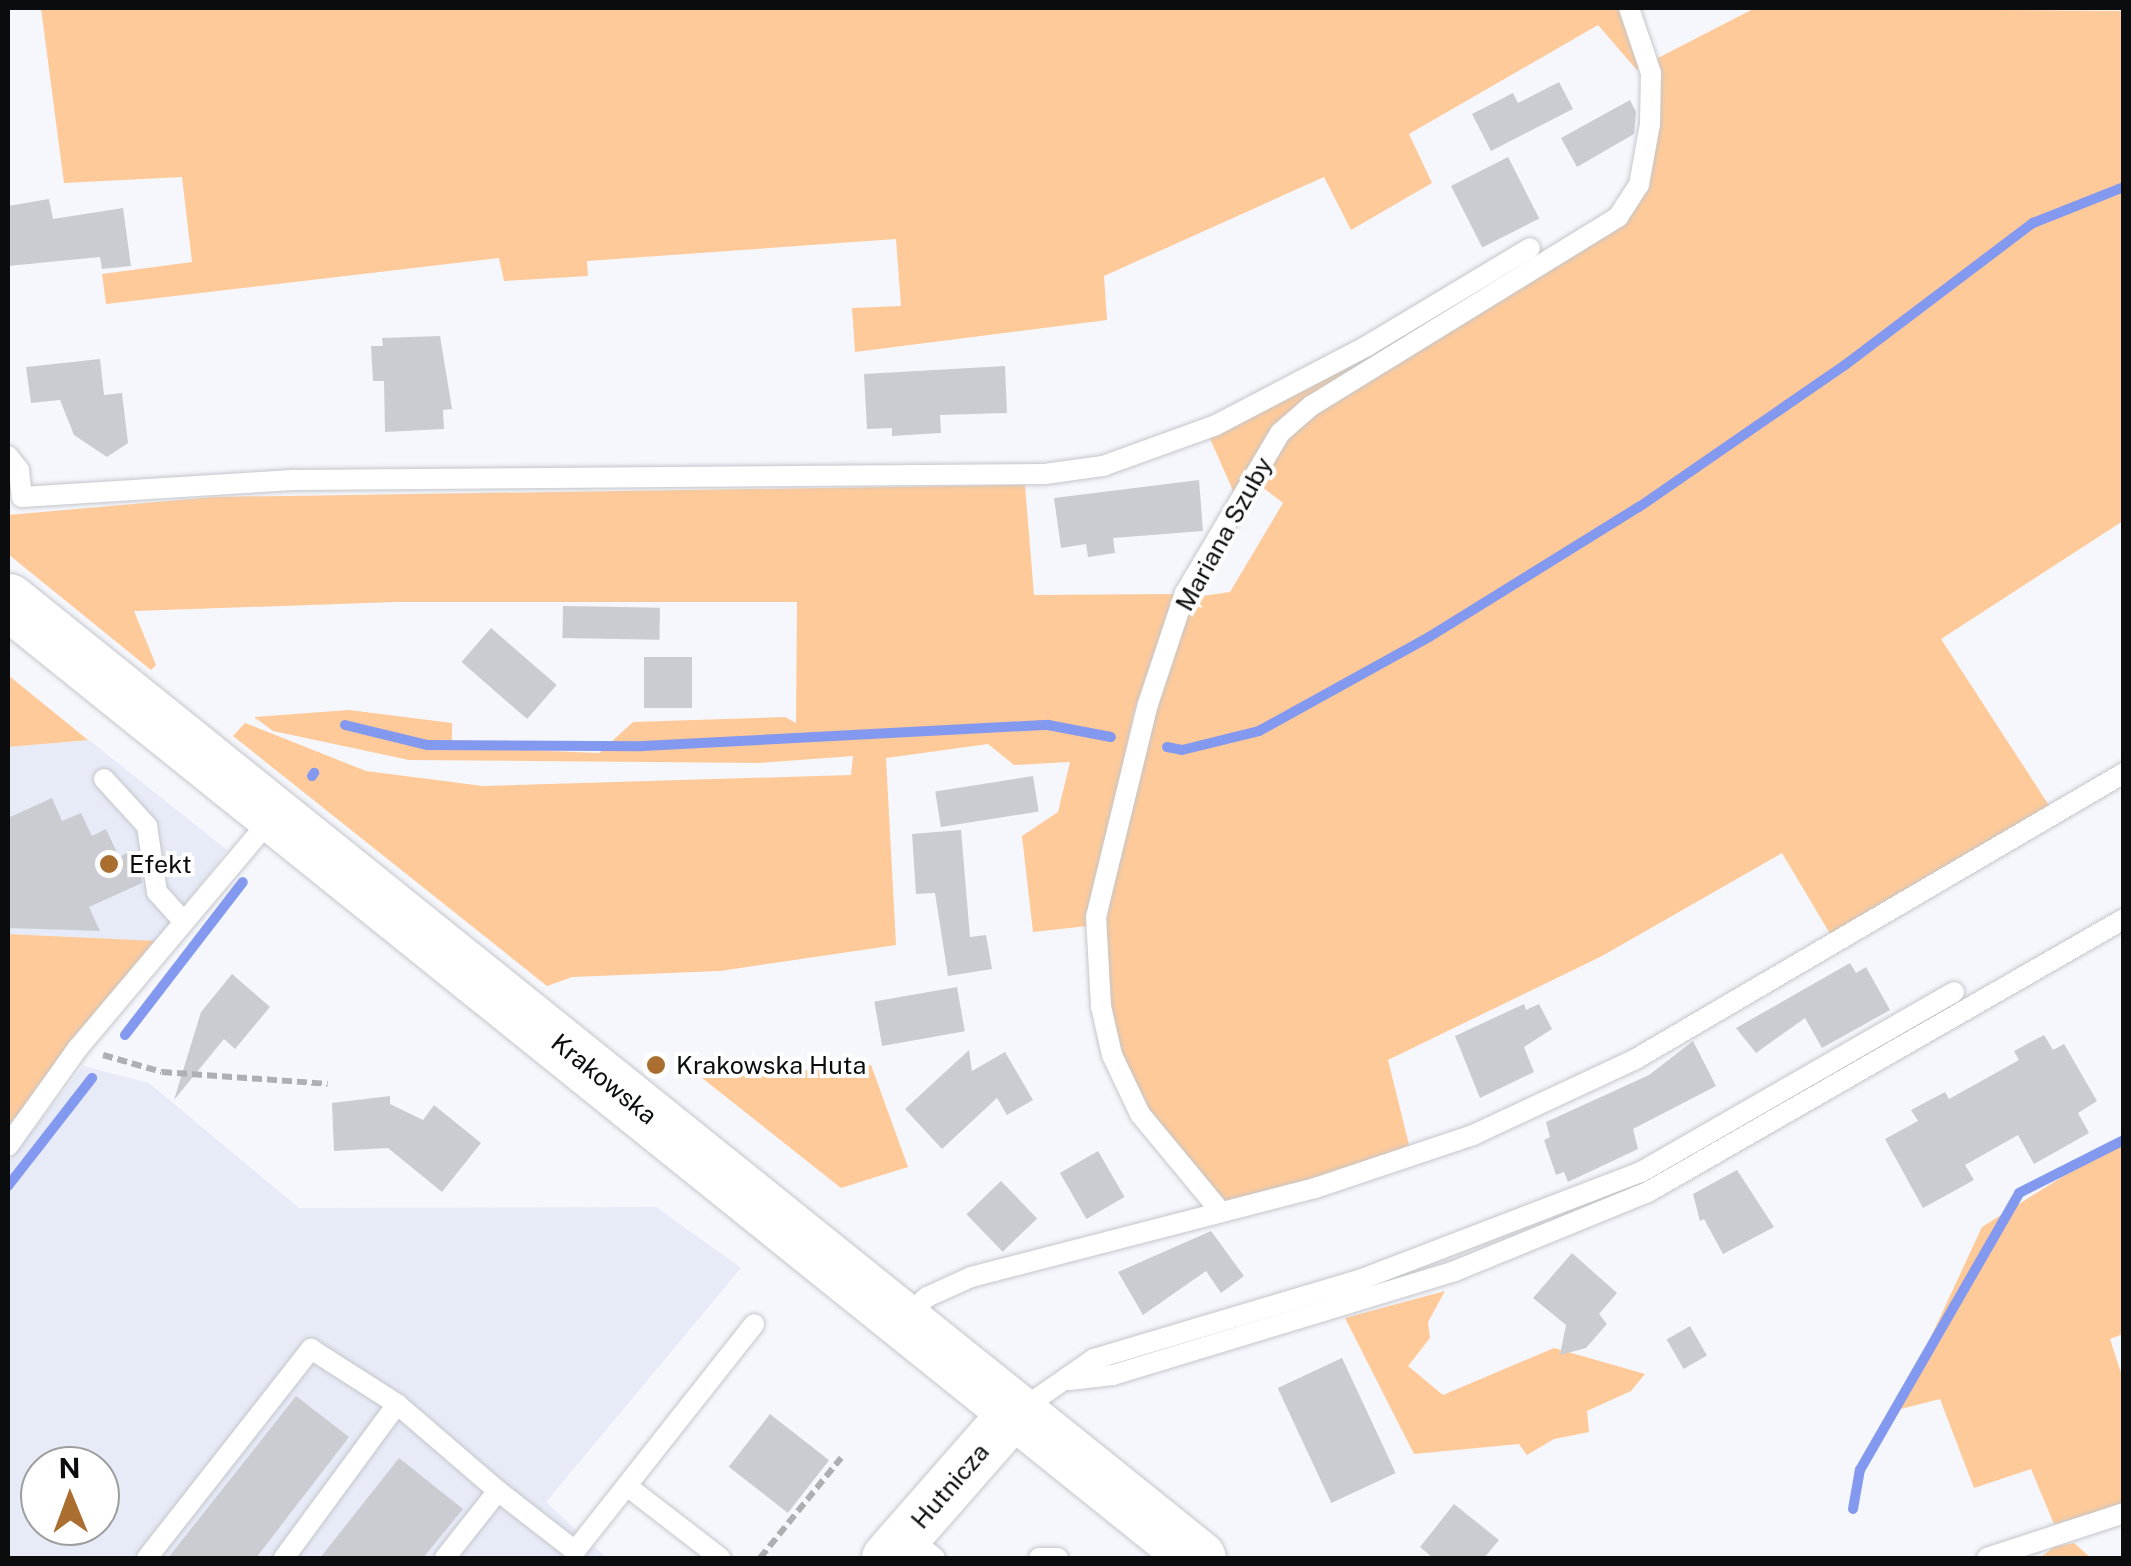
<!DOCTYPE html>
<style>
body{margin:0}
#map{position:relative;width:2131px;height:1566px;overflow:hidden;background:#f5f7fc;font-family:"Public Sans",sans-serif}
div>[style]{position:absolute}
.built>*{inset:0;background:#e7ebf7}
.green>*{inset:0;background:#feca9a}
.stream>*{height:10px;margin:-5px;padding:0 5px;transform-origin:5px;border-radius:5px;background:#8398ef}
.building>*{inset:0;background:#caccd1;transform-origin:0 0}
.path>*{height:6px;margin-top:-3px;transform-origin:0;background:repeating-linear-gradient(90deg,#adafb2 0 10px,transparent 0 15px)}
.roads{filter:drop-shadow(0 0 2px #c4c6ca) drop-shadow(0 0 2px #c4c6ca)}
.service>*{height:20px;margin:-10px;padding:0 10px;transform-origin:10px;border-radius:10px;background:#fff}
.tertiary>*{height:50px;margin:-25px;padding:0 25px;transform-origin:25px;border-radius:25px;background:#fff}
.secondary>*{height:55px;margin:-27.5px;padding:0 27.5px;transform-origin:27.5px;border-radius:27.5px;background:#fff}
.dots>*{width:28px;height:28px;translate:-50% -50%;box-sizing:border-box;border:5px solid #fff;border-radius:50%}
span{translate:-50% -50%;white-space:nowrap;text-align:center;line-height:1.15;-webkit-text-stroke:8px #fff;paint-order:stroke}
.street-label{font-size:25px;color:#0b0c0d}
.poi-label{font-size:25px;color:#0b0c0d}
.left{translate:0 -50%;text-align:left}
.frame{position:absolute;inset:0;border:10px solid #0b0c0d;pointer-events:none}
.north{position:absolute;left:20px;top:1446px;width:100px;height:100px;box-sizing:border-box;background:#fff;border:2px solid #9d9e9e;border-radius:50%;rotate:359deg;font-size:28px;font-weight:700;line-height:40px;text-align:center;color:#0b0c0d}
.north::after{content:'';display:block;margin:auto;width:35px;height:45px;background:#aa6f30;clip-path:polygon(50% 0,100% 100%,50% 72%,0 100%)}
</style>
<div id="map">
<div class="built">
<i style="clip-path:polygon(89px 740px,227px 850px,158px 941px,8px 934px,8px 747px)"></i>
<i style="clip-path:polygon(evenodd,83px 1066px,149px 1083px,299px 1208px,656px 1207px,741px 1268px,546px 1502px,607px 1558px,8px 1558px,8px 1162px,83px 1066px,40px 1466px,100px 1466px,100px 1526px,40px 1526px,40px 1466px)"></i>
</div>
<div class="green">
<i style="clip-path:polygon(41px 8px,1625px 8px,1645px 70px,1636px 69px,1598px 25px,1409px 134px,1432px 183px,1351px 230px,1324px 177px,1104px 276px,1107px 320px,855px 352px,852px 308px,901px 306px,896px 239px,587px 261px,588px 276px,504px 281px,499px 258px,106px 304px,102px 274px,192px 262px,182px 177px,64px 183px)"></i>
<i style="clip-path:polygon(1755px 8px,2124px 11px,2123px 521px,1941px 639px,2052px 810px,1832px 937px,1782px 853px,1602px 956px,1388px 1060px,1410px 1149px,1224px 1205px,1152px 1116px,1124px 1064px,1110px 1017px,1104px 938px,1118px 853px,1188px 598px,1230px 592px,1283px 503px,1256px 482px,1281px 440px,1314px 409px,1643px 193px,1656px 59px)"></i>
<i style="clip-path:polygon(1482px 286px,1485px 294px,1358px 366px,1234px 493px,1208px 434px)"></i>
<i style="clip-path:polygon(1025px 485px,1034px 595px,1174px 594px,1134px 713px,1087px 926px,1033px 932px,1022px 836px,1058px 812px,1070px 762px,1014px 765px,988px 744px,886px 758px,896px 945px,720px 971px,572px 977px,547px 986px,233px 736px,245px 723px,366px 771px,483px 786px,851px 775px,853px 756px,759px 763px,409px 760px,273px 731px,254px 717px,349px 710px,452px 723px,452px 747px,599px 753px,633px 722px,785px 717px,796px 723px,797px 602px,396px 602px,134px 611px,156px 665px,151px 670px,8px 554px,8px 515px,213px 497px)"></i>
<i style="clip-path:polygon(8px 675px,88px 740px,89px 740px,8px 747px)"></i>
<i style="clip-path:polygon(8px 934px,158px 941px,8px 1126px)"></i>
<i style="clip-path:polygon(871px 1065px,908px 1167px,841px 1188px,702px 1078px)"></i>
<i style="clip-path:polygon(2123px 1139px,2123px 1334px,2110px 1339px,2123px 1379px,2123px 1505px,2054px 1524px,2031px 1469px,1974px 1488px,1940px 1399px,1897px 1410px,1982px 1227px)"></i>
<i style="clip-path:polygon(1445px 1291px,1428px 1322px,1430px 1338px,1408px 1366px,1443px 1395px,1554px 1348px,1645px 1374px,1631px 1391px,1587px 1411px,1589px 1432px,1554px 1439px,1527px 1455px,1519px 1444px,1414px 1454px,1345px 1318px)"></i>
<i style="clip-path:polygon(2074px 1543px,2091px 1558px,2040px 1558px,2054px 1547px)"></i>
</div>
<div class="stream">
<i style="left:345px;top:725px;width:84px;rotate:13.7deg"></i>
<i style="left:427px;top:745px;width:216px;rotate:0.3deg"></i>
<i style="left:643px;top:746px;width:406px;rotate:-3deg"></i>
<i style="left:1048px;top:725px;width:64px;rotate:10.8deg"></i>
<i style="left:1167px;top:747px;width:15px;rotate:11deg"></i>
<i style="left:1182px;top:750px;width:79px;rotate:-13.9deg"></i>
<i style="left:1259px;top:731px;width:194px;rotate:-28.9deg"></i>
<i style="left:1429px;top:637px;width:247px;rotate:-31.8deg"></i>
<i style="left:1639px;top:507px;width:250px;rotate:-34.6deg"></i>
<i style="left:1845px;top:365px;width:236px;rotate:-37.1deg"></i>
<i style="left:2033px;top:223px;width:98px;rotate:-21.6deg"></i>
<i style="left:312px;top:776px;width:4px;rotate:-56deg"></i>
<i style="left:125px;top:1035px;width:193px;rotate:-52.4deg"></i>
<i style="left:8px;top:1186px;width:137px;rotate:-52.1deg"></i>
<i style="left:1853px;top:1509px;width:40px;rotate:-80deg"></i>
<i style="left:1860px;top:1470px;width:319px;rotate:-60.1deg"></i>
<i style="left:2019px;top:1193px;width:118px;rotate:-26.8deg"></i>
</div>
<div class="building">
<i style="clip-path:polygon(1559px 82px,1573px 109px,1491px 151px,1472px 114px,1513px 93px,1518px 103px)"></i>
<i style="clip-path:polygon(1630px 100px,1636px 112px,1634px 134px,1577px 167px,1561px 138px)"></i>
<i style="left:1508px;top:157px;width:69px;height:64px;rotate:63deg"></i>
<i style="clip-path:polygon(49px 199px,53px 219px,123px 208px,131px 266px,102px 269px,100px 257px,8px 266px,8px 206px)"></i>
<i style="clip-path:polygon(440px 336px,452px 409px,443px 410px,444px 429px,385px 432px,384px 381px,373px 381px,371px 346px,383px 346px,382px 338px)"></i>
<i style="clip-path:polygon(100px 359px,104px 395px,122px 393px,128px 443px,107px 457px,74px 435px,60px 400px,31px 403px,26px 367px)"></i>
<i style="clip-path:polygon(1005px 366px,1007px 413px,940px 415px,941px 433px,892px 436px,892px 428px,867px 429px,864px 374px)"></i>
<i style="clip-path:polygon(1199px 480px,1203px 531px,1113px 538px,1115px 553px,1088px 557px,1086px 544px,1061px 548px,1054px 498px)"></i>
<i style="left:563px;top:606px;width:97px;height:32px;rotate:1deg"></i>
<i style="left:491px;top:628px;width:87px;height:45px;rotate:41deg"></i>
<i style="left:644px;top:657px;width:48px;height:51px"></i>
<i style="left:1033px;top:776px;width:36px;height:99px;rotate:81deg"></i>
<i style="clip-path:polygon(52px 798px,62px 821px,81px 813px,92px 836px,106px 829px,119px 857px,133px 850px,139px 862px,142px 883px,89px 907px,100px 931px,8px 928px,8px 818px)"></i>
<i style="clip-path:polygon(961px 830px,970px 937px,986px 935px,992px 969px,948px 976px,935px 893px,916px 894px,912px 834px)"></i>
<i style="clip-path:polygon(1850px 963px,1856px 973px,1866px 967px,1890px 1010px,1822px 1048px,1805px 1018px,1756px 1053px,1736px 1028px)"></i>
<i style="clip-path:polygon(232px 974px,270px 1007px,235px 1049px,224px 1039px,174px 1100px,201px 1012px)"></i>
<i style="left:957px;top:987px;width:45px;height:84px;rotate:80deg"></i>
<i style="clip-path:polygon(1524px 1004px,1526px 1010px,1539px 1004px,1552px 1029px,1524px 1047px,1534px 1072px,1480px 1098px,1455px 1036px)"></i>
<i style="clip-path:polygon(2044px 1035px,2053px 1050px,2064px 1044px,2097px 1101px,2078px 1113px,2089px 1133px,2034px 1164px,2018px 1135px,1965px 1165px,1974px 1180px,1923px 1208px,1885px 1139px,1918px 1121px,1911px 1110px,1945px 1092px,1949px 1099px,2019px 1060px,2014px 1051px)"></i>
<i style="clip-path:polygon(1693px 1041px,1716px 1086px,1633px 1129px,1638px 1149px,1568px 1182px,1564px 1172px,1556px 1175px,1544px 1140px,1550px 1137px,1546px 1122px,1649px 1075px)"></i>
<i style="clip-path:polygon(969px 1050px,972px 1071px,1005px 1052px,1033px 1100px,1007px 1115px,997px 1098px,942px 1149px,905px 1109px)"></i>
<i style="clip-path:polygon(390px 1096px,390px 1104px,423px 1120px,434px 1105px,481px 1143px,442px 1192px,388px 1148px,334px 1151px,332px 1103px)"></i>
<i style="left:1098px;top:1151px;width:53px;height:44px;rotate:60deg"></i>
<i style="clip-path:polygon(1737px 1170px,1774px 1227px,1723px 1254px,1704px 1219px,1700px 1221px,1693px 1194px)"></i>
<i style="left:1001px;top:1181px;width:52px;height:48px;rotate:46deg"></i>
<i style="clip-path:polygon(1211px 1231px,1244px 1276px,1221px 1293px,1206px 1271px,1143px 1315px,1118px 1272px)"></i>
<i style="clip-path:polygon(1572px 1253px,1617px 1293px,1599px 1314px,1607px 1324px,1586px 1348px,1560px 1355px,1566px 1325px,1533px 1298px)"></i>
<i style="left:1690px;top:1326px;width:34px;height:27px;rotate:60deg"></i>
<i style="left:1342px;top:1358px;width:127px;height:71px;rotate:65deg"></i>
<i style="clip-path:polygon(296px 1396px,349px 1437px,256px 1558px,168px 1558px)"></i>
<i style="left:770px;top:1414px;width:75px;height:67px;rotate:38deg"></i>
<i style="clip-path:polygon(399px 1458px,463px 1509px,423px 1558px,320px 1558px)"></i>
<i style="clip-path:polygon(1454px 1504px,1499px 1540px,1484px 1558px,1433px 1558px,1420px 1547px)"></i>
</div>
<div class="path">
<i style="left:103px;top:1055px;width:61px;rotate:16.1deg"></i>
<i style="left:162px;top:1072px;width:166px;rotate:4.1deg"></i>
<i style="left:760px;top:1558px;width:129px;rotate:-51deg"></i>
</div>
<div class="roads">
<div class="service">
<i style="left:8px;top:456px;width:18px;rotate:52deg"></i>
<i style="left:19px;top:470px;width:27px;rotate:84deg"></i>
<i style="left:22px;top:497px;width:275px;rotate:-3.6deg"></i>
<i style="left:296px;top:480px;width:749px;rotate:-0.46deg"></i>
<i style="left:1045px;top:474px;width:59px;rotate:-7.9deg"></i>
<i style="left:1103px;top:466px;width:120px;rotate:-19.9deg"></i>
<i style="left:1216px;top:425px;width:170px;rotate:-27.6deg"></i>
<i style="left:1367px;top:346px;width:190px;rotate:-31deg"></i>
<i style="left:104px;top:779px;width:64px;rotate:47.5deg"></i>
<i style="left:147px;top:826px;width:67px;rotate:81.4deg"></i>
<i style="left:157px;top:892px;width:40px;rotate:48deg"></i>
<i style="left:8px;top:1146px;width:120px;rotate:-54.5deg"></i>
<i style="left:78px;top:1048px;width:301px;rotate:-49.9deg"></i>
<i style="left:1221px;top:1212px;width:127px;rotate:-129.6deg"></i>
<i style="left:1140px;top:1114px;width:65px;rotate:-115.4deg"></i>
<i style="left:1112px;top:1055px;width:50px;rotate:-102.7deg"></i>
<i style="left:1101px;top:1006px;width:89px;rotate:-93.2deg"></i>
<i style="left:1096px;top:917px;width:219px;rotate:-76.3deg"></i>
<i style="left:1148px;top:704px;width:117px;rotate:-71.6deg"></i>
<i style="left:1185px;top:593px;width:186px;rotate:-59.3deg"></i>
<i style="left:1280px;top:433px;width:41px;rotate:-41.1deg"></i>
<i style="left:1311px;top:406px;width:361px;rotate:-31.6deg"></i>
<i style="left:1618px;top:217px;width:38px;rotate:-57deg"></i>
<i style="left:1639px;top:185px;width:62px;rotate:-79.8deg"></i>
<i style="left:1650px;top:124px;width:51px;rotate:-88.9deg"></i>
<i style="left:1651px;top:73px;width:69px;rotate:-108.7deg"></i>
<i style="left:903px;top:1318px;width:32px;rotate:-41deg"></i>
<i style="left:927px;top:1297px;width:48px;rotate:-24.4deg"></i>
<i style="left:971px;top:1277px;width:355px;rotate:-14.5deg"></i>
<i style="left:1315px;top:1188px;width:167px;rotate:-18.5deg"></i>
<i style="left:1473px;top:1135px;width:178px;rotate:-25deg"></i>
<i style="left:1634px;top:1060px;width:568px;rotate:-30.36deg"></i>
<i style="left:1069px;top:1380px;width:44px;rotate:-6.5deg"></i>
<i style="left:1113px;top:1375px;width:357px;rotate:-16.9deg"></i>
<i style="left:1455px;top:1271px;width:209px;rotate:-22.3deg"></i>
<i style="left:1648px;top:1192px;width:549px;rotate:-29.84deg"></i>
<i style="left:1022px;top:1409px;width:88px;rotate:-34.8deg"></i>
<i style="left:1094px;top:1359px;width:280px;rotate:-16.6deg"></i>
<i style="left:1362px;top:1279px;width:299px;rotate:-21deg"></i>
<i style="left:1641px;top:1172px;width:361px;rotate:-29.9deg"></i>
<i style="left:627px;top:1486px;width:118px;rotate:37.7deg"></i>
<i style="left:908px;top:1537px;width:34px;rotate:38deg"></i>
<i style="left:147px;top:1558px;width:266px;rotate:-51.9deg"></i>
<i style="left:311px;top:1349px;width:102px;rotate:32.6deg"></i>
<i style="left:397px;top:1404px;width:133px;rotate:40.7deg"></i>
<i style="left:284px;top:1558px;width:191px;rotate:-53.7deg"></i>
<i style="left:445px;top:1558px;width:85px;rotate:-51.7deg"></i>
<i style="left:498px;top:1491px;width:98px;rotate:37.9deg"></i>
<i style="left:575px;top:1551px;width:289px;rotate:-51.7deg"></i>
<i style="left:1039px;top:1558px;width:19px"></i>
<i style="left:1987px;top:1558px;width:144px;rotate:-18.2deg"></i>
</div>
<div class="tertiary">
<i style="left:887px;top:1558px;width:191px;rotate:-48.8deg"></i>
</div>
<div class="secondary">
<i style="left:8px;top:601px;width:1527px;rotate:38.81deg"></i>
</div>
</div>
<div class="dots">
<i style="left:109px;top:864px;background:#aa6f30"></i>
<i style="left:656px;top:1065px;background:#aa6f30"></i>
</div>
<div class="street-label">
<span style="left:1224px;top:534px;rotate:-61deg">Mariana Szuby</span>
<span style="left:604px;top:1079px;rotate:39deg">Krakowska</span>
<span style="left:950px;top:1486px;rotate:-49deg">Hutnicza</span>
</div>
<div class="poi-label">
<span class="left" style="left:129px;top:864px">Efekt</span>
<span class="left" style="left:676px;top:1065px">Krakowska Huta</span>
</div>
<div class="frame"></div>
<div class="north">N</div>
</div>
